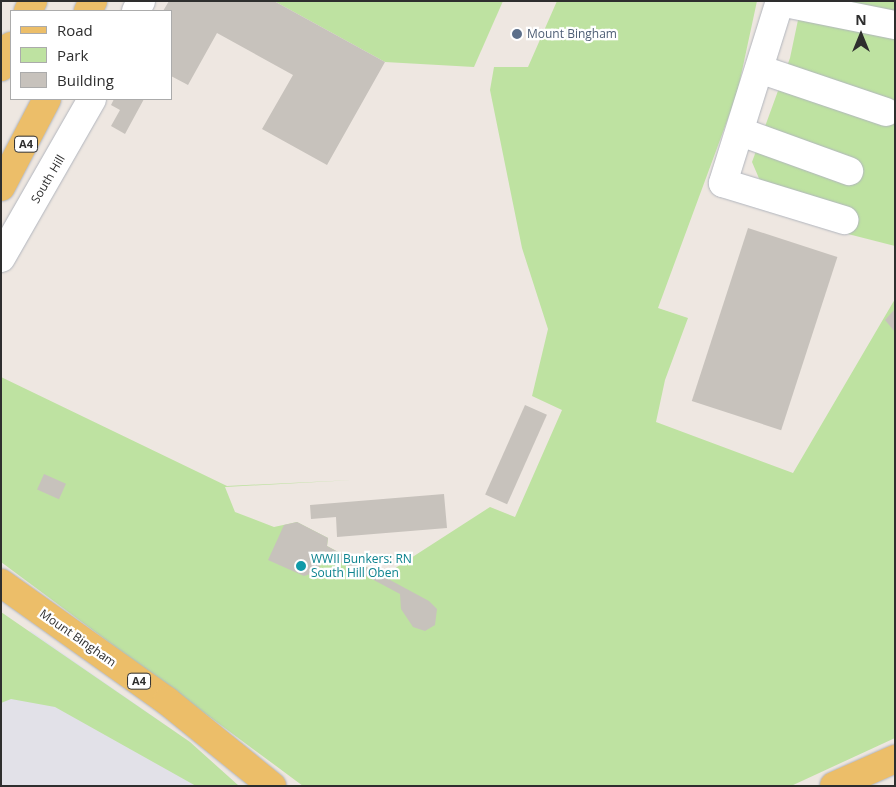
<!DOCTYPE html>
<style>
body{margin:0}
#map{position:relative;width:896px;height:787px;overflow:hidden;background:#eee7e1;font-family:"Open Sans",sans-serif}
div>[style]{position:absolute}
.industrial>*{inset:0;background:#e2e1e8}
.green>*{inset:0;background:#bee2a1}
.building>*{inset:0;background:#c7c2bc;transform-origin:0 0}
.roads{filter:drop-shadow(0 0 1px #b1b5bd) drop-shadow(0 0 1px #b1b5bd)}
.minor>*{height:28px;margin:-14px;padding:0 14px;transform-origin:14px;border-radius:14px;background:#fff}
.major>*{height:28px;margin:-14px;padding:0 14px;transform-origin:14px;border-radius:14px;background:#ecbe69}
.dots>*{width:14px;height:14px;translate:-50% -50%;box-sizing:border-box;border:2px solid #fff;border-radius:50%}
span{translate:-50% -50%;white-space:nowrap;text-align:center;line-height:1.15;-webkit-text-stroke:4.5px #fff;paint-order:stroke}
.shield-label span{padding:1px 4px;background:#fff;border:1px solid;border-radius:4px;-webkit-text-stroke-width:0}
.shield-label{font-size:11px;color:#2e2e2e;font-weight:700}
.service-label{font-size:12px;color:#4e5e75}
.left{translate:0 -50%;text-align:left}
.street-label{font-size:12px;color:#2e2e2e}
.culture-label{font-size:12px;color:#0d838f}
.frame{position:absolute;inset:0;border:2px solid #2e2e2e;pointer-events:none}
.legend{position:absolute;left:10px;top:10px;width:162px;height:90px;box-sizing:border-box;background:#fff;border:1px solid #ababab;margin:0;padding:6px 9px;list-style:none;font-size:15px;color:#2e2e2e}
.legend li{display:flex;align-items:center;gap:10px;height:25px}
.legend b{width:25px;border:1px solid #ababab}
.north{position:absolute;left:836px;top:10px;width:50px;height:50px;-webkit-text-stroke:4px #fff;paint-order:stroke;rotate:0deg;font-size:14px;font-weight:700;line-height:20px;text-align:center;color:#2e2e2e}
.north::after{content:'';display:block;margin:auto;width:18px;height:22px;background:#2e2e2e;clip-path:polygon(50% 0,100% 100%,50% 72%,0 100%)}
</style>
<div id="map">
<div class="industrial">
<i style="clip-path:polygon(31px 631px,190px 742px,239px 786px,1px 786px,1px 638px)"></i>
</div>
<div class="green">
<i style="clip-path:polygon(274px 1px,503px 1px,474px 67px,385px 62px)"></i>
<i style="clip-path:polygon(557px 1px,757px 1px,737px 94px,658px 308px,688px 318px,665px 380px,656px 422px,793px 473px,895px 299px,895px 738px,791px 786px,303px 786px,1px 562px,1px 377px,227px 486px,353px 480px,225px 487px,235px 512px,274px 527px,297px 522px,328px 538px,327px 546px,383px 576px,490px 507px,515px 517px,562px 410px,532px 396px,548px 329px,522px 248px,490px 90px,494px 67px,528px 67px)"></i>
<i style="clip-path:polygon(802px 1px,895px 1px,895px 246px,848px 234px,854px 214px,761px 183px,752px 162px,790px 58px)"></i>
<i style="clip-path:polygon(1px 612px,190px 742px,239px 786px,196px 786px,55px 707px,11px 699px,1px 703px)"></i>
</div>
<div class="building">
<i style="clip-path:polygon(169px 1px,274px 1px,385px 62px,327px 165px,262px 129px,293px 75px,217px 33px,188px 85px,171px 76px,171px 11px,163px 11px)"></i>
<i style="clip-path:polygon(114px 99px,144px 99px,125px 134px,111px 126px,120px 110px,111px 105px)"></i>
<i style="left:748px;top:228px;width:94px;height:182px;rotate:18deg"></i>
<i style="clip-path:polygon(895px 309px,895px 332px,885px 320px)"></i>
<i style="left:525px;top:405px;width:24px;height:98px;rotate:24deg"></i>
<i style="left:44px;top:474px;width:24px;height:17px;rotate:24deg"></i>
<i style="clip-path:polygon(444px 494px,447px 528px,337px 537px,336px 517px,311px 519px,310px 505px)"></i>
<i style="clip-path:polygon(297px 522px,328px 538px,327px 546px,429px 601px,437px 609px,435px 625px,425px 631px,413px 627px,401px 609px,400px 594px,325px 554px,317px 572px,304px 576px,268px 560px,284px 525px)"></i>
</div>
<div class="roads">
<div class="minor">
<i style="left:780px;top:1px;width:191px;rotate:107.4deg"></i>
<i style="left:723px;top:183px;width:127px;rotate:17deg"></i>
<i style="left:780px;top:2px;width:117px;rotate:11.3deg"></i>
<i style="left:136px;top:11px;width:11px;rotate:-63deg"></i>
<i style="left:762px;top:70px;width:131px;rotate:18.7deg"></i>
<i style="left:741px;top:132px;width:115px;rotate:19.9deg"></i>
<i style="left:1px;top:258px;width:183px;rotate:-60.2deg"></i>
</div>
<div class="major">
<i style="left:28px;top:11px;width:11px;rotate:-63deg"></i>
<i style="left:88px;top:11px;width:11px;rotate:-63deg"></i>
<i style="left:1px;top:67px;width:23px;rotate:-65deg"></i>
<i style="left:1px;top:187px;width:99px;rotate:-62.4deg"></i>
<i style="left:1px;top:583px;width:204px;rotate:35.4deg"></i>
<i style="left:167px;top:701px;width:135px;rotate:39deg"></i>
<i style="left:834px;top:786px;width:67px;rotate:-23.9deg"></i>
</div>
</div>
<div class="dots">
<i style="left:517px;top:34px;background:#5c6f8a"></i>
<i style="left:301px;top:566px;background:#0f9aa8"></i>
</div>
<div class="shield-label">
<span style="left:26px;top:144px">A4</span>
<span style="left:139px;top:681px">A4</span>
</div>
<div class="service-label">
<span class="left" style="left:527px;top:34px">Mount Bingham</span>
</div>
<div class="street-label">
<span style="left:48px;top:179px;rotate:-59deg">South Hill</span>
<span style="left:78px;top:638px;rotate:35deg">Mount Bingham</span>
</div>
<div class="culture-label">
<span class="left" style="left:311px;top:566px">WWII Bunkers: RN<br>South Hill Oben</span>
</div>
<div class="frame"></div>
<ul class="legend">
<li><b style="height:6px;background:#ecbe69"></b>Road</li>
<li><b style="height:14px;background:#bee2a1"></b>Park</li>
<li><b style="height:14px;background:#c7c2bc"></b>Building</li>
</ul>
<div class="north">N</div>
</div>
